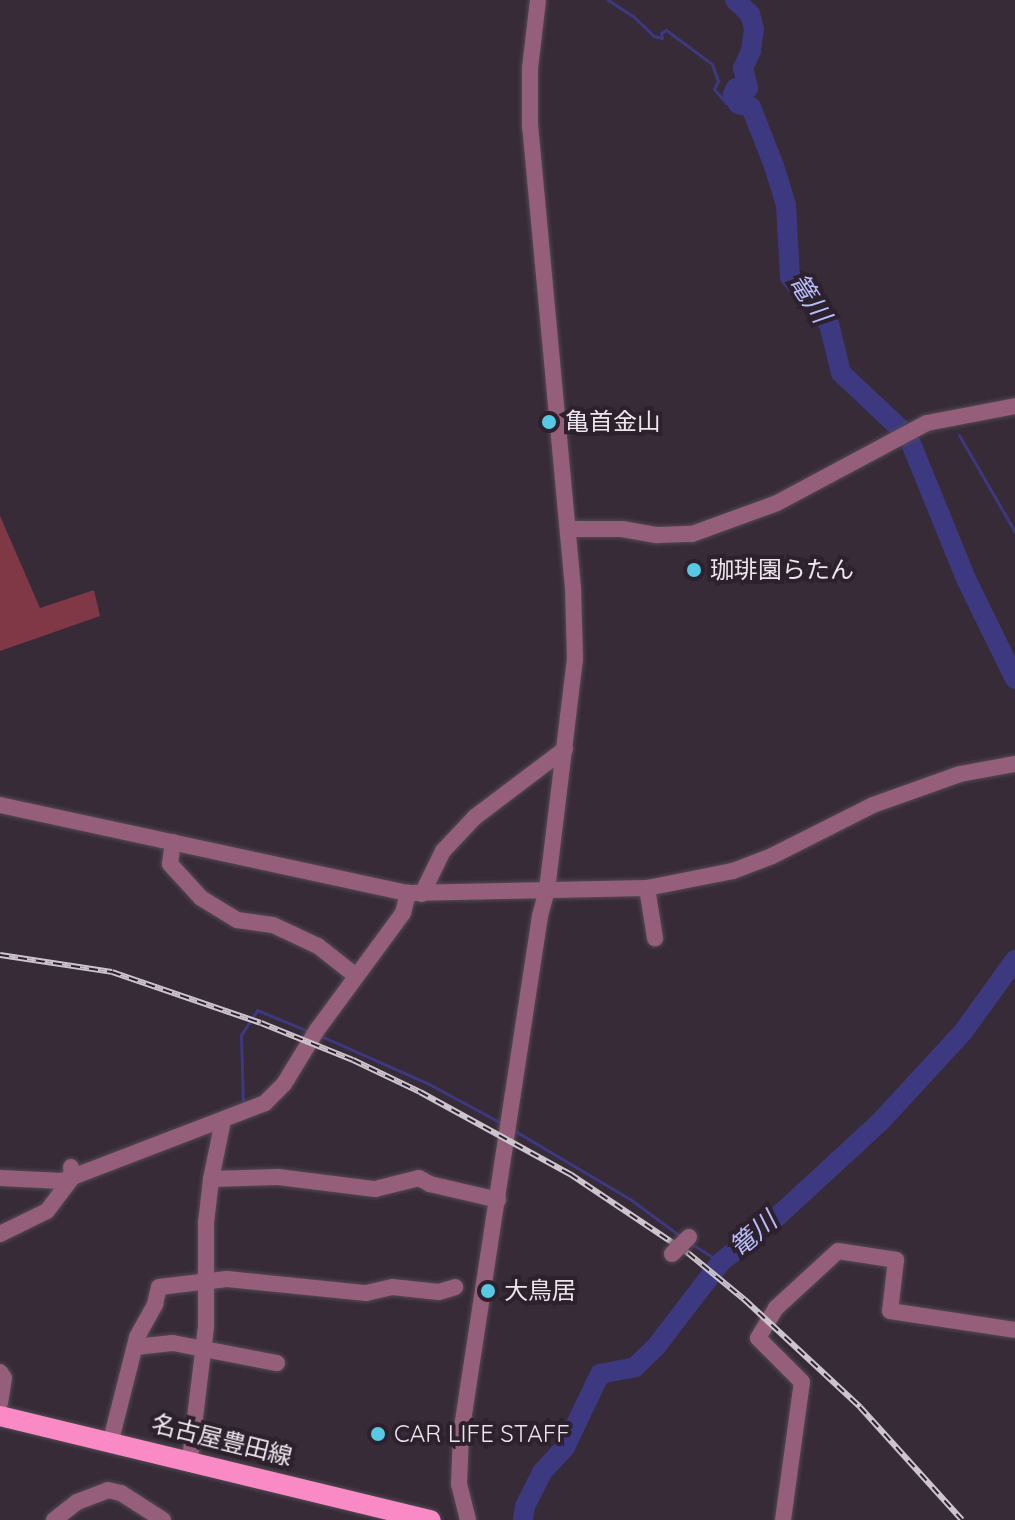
<!DOCTYPE html>
<meta charset="utf-8">
<style>
body{margin:0}
#map{position:relative;width:1015px;height:1520px;overflow:hidden;background:#362b36;font-family:Quicksand,"Noto Sans JP",sans-serif}
div>[style]{position:absolute}
.green>*{inset:0;background:#803846}
.stream>*{height:3px;margin:-1.5px;padding:0 1.5px;transform-origin:1.5px;border-radius:1.5px;background:#3d3981}
.river>*{height:20px;margin:-10px;padding:0 10px;transform-origin:10px;border-radius:10px;background:#3d3981}
.roads{filter:drop-shadow(0 0 2px #534953) drop-shadow(0 0 2px #534953)}
.minor>*{height:16px;margin:-8px;padding:0 8px;transform-origin:8px;border-radius:8px;background:#955e7a}
.major>*{height:20px;margin:-10px;padding:0 10px;transform-origin:10px;border-radius:10px;background:#f98ac5}
.rail>*{height:6px;margin-top:-3px;transform-origin:0;background:repeating-linear-gradient(90deg,#2c212c 0 9px,#cdc5cd 0 18px);box-sizing:border-box;border-block:2px solid #cdc5cd}
.bridges{filter:drop-shadow(0 0 2px #534953) drop-shadow(0 0 2px #534953)}
.minor-bridge>*{height:16px;margin:-8px;padding:0 8px;transform-origin:8px;border-radius:8px;background:#955e7a}
.dots>*{width:22px;height:22px;translate:-50% -50%;box-sizing:border-box;border:4px solid #2c212c;border-radius:50%}
span{translate:-50% -50%;white-space:nowrap;text-align:center;line-height:1.15;-webkit-text-stroke:8px #2c212c;paint-order:stroke}
.poi-label{font-size:24px;color:#ece5ec}
.left{translate:0 -50%;text-align:left}
.street-label{font-size:24px;color:#ece5ec}
.water-label{font-size:26px;color:#b8bcfb;font-style:italic}
</style>
<div id="map">
<div class="green">
<i style="clip-path:polygon(0 516px,40px 608px,94px 590px,100px 616px,0 651px)"></i>
</div>
<div class="stream">
<i style="left:608px;top:0;width:30px;rotate:33deg"></i>
<i style="left:633px;top:16px;width:29px;rotate:44deg"></i>
<i style="left:654px;top:36px;width:8px;rotate:14deg"></i>
<i style="left:662px;top:38px;width:5px;rotate:-101deg"></i>
<i style="left:661px;top:33px;width:6px;rotate:-31deg"></i>
<i style="left:666px;top:30px;width:57px;rotate:36.5deg"></i>
<i style="left:712px;top:64px;width:18px;rotate:71deg"></i>
<i style="left:718px;top:81px;width:9px;rotate:117deg"></i>
<i style="left:714px;top:89px;width:18px;rotate:49deg"></i>
<i style="left:726px;top:103px;width:12px;rotate:5deg"></i>
<i style="left:959px;top:435px;width:112px;rotate:60deg"></i>
<i style="left:321px;top:1036px;width:118px;rotate:24deg"></i>
<i style="left:429px;top:1084px;width:82px;rotate:28.4deg"></i>
<i style="left:243px;top:1104px;width:69px;rotate:-91.7deg"></i>
<i style="left:241px;top:1035px;width:30px;rotate:-57deg"></i>
<i style="left:257px;top:1010px;width:57px;rotate:22.5deg"></i>
<i style="left:515px;top:1131px;width:134px;rotate:30.6deg"></i>
<i style="left:630px;top:1199px;width:62px;rotate:36.5deg"></i>
<i style="left:690px;top:1243px;width:36px;rotate:32deg"></i>
</div>
<div class="river">
<i style="left:735px;top:0;width:21px;rotate:43deg"></i>
<i style="left:750px;top:14px;width:16px;rotate:75deg"></i>
<i style="left:754px;top:29px;width:22px;rotate:98deg"></i>
<i style="left:751px;top:51px;width:19px;rotate:115deg"></i>
<i style="left:743px;top:68px;width:21px;rotate:76deg"></i>
<i style="left:748px;top:88px;width:12px;rotate:180deg"></i>
<i style="left:736px;top:88px;width:7px;rotate:117deg"></i>
<i style="left:733px;top:94px;width:11px;rotate:63deg"></i>
<i style="left:738px;top:104px;width:13px;rotate:13deg"></i>
<i style="left:751px;top:107px;width:63px;rotate:68.7deg"></i>
<i style="left:774px;top:166px;width:41px;rotate:72.9deg"></i>
<i style="left:786px;top:205px;width:72px;rotate:86.8deg"></i>
<i style="left:790px;top:277px;width:61px;rotate:50.3deg"></i>
<i style="left:829px;top:324px;width:50px;rotate:76.2deg"></i>
<i style="left:841px;top:373px;width:92px;rotate:43.2deg"></i>
<i style="left:908px;top:436px;width:157px;rotate:67.9deg"></i>
<i style="left:967px;top:581px;width:109px;rotate:63.9deg"></i>
<i style="left:523px;top:1520px;width:14px;rotate:-82deg"></i>
<i style="left:525px;top:1506px;width:38px;rotate:-63deg"></i>
<i style="left:542px;top:1472px;width:34px;rotate:-47deg"></i>
<i style="left:565px;top:1447px;width:81px;rotate:-64.4deg"></i>
<i style="left:600px;top:1374px;width:36px;rotate:-11deg"></i>
<i style="left:635px;top:1367px;width:28px;rotate:-44deg"></i>
<i style="left:655px;top:1348px;width:108px;rotate:-52.5deg"></i>
<i style="left:721px;top:1262px;width:73px;rotate:-38.9deg"></i>
<i style="left:778px;top:1216px;width:139px;rotate:-42.7deg"></i>
<i style="left:880px;top:1122px;width:122px;rotate:-47.3deg"></i>
<i style="left:963px;top:1032px;width:89px;rotate:-54.2deg"></i>
</div>
<div class="roads">
<div class="minor">
<i style="left:568px;top:529px;width:54px"></i>
<i style="left:622px;top:529px;width:36px;rotate:10deg"></i>
<i style="left:657px;top:535px;width:35px;rotate:-2deg"></i>
<i style="left:692px;top:534px;width:90px;rotate:-20deg"></i>
<i style="left:777px;top:503px;width:170px;rotate:-28.1deg"></i>
<i style="left:927px;top:423px;width:90px;rotate:-10.9deg"></i>
<i style="left:0;top:805px;width:417px;rotate:12.2deg"></i>
<i style="left:408px;top:893px;width:239px;rotate:-1.2deg"></i>
<i style="left:647px;top:888px;width:88px;rotate:-11.2deg"></i>
<i style="left:733px;top:871px;width:42px;rotate:-21deg"></i>
<i style="left:772px;top:856px;width:113px;rotate:-26.8deg"></i>
<i style="left:873px;top:805px;width:92px;rotate:-19.6deg"></i>
<i style="left:960px;top:774px;width:56px;rotate:-10.3deg"></i>
<i style="left:173px;top:842px;width:22px;rotate:98deg"></i>
<i style="left:170px;top:864px;width:46px;rotate:47.6deg"></i>
<i style="left:201px;top:898px;width:42px;rotate:31.4deg"></i>
<i style="left:237px;top:920px;width:36px;rotate:8deg"></i>
<i style="left:273px;top:925px;width:50px;rotate:25deg"></i>
<i style="left:318px;top:946px;width:48px;rotate:38.3deg"></i>
<i style="left:647px;top:888px;width:51px;rotate:80.9deg"></i>
<i style="left:422px;top:894px;width:48px;rotate:-64deg"></i>
<i style="left:443px;top:851px;width:47px;rotate:-46.7deg"></i>
<i style="left:475px;top:817px;width:113px;rotate:-37.1deg"></i>
<i style="left:0;top:1178px;width:62px;rotate:2.8deg"></i>
<i style="left:62px;top:1181px;width:217px;rotate:-21deg"></i>
<i style="left:265px;top:1103px;width:27px;rotate:-45deg"></i>
<i style="left:284px;top:1084px;width:63px;rotate:-58.6deg"></i>
<i style="left:317px;top:1030px;width:145px;rotate:-53.7deg"></i>
<i style="left:403px;top:913px;width:21px;rotate:-76deg"></i>
<i style="left:211px;top:1179px;width:67px;rotate:-1.7deg"></i>
<i style="left:278px;top:1177px;width:98px;rotate:7.1deg"></i>
<i style="left:375px;top:1189px;width:45px;rotate:-14deg"></i>
<i style="left:419px;top:1178px;width:13px;rotate:29deg"></i>
<i style="left:430px;top:1184px;width:70px;rotate:13.2deg"></i>
<i style="left:0;top:1234px;width:52px;rotate:-26.1deg"></i>
<i style="left:47px;top:1211px;width:41px;rotate:-52.9deg"></i>
<i style="left:72px;top:1178px;width:11px;rotate:-95deg"></i>
<i style="left:135px;top:1347px;width:38px;rotate:-6deg"></i>
<i style="left:173px;top:1343px;width:106px;rotate:10.9deg"></i>
<i style="left:0;top:1372px;width:7px;rotate:56deg"></i>
<i style="left:4px;top:1378px;width:25px;rotate:99deg"></i>
<i style="left:111px;top:1440px;width:106px;rotate:-75.8deg"></i>
<i style="left:137px;top:1337px;width:38px;rotate:-61deg"></i>
<i style="left:155px;top:1304px;width:17px;rotate:-77deg"></i>
<i style="left:159px;top:1287px;width:68px;rotate:-6.7deg"></i>
<i style="left:227px;top:1279px;width:140px;rotate:5.8deg"></i>
<i style="left:366px;top:1293px;width:27px;rotate:-13deg"></i>
<i style="left:392px;top:1287px;width:47px;rotate:6.1deg"></i>
<i style="left:439px;top:1292px;width:17px;rotate:-17deg"></i>
<i style="left:190px;top:1459px;width:134px;rotate:-83.1deg"></i>
<i style="left:206px;top:1326px;width:103px;rotate:-90deg"></i>
<i style="left:206px;top:1223px;width:44px;rotate:-83.5deg"></i>
<i style="left:211px;top:1179px;width:59px;rotate:-78.3deg"></i>
<i style="left:54px;top:1520px;width:29px;rotate:-38deg"></i>
<i style="left:77px;top:1502px;width:33px;rotate:-21deg"></i>
<i style="left:108px;top:1490px;width:13px;rotate:13deg"></i>
<i style="left:121px;top:1493px;width:50px;rotate:32.7deg"></i>
<i style="left:468px;top:1520px;width:37px;rotate:-104deg"></i>
<i style="left:459px;top:1484px;width:50px;rotate:-87.7deg"></i>
<i style="left:461px;top:1434px;width:524px;rotate:-81.33deg"></i>
<i style="left:540px;top:916px;width:27px;rotate:-75deg"></i>
<i style="left:547px;top:890px;width:233px;rotate:-83.1deg"></i>
<i style="left:575px;top:659px;width:71px;rotate:-91.6deg"></i>
<i style="left:573px;top:588px;width:463px;rotate:-95.3deg"></i>
<i style="left:530px;top:127px;width:59px;rotate:-90deg"></i>
<i style="left:530px;top:68px;width:68px;rotate:-83.3deg"></i>
<i style="left:783px;top:1520px;width:139px;rotate:-82.2deg"></i>
<i style="left:802px;top:1382px;width:62px;rotate:-135deg"></i>
<i style="left:758px;top:1338px;width:35px;rotate:-59deg"></i>
<i style="left:776px;top:1308px;width:84px;rotate:-42.6deg"></i>
<i style="left:838px;top:1251px;width:59px;rotate:8.8deg"></i>
<i style="left:896px;top:1260px;width:51px;rotate:96.7deg"></i>
<i style="left:890px;top:1311px;width:126px;rotate:8.6deg"></i>
</div>
<div class="major">
<i style="left:0;top:1416px;width:443px;rotate:13.6deg"></i>
</div>
</div>
<div class="rail">
<i style="left:0;top:955px;width:113px;rotate:8.6deg"></i>
<i style="left:112px;top:972px;width:157px;rotate:18.9deg"></i>
<i style="left:261px;top:1023px;width:99px;rotate:21.9deg"></i>
<i style="left:353px;top:1060px;width:74px;rotate:25.5deg"></i>
<i style="left:420px;top:1092px;width:171px;rotate:28.7deg"></i>
<i style="left:570px;top:1174px;width:142px;rotate:33.8deg"></i>
<i style="left:688px;top:1253px;width:74px;rotate:39.5deg"></i>
<i style="left:745px;top:1300px;width:157px;rotate:42.9deg"></i>
<i style="left:860px;top:1407px;width:152px;rotate:47.9deg"></i>
</div>
<div class="bridges">
<div class="minor-bridge">
<i style="left:672px;top:1254px;width:24px;rotate:-45deg"></i>
</div>
</div>
<div class="dots">
<i style="left:549px;top:422px;background:#57c9e3"></i>
<i style="left:694px;top:570px;background:#57c9e3"></i>
<i style="left:488px;top:1291px;background:#57c9e3"></i>
<i style="left:378px;top:1434px;background:#57c9e3"></i>
</div>
<div class="poi-label">
<span class="left" style="left:565px;top:422px">亀首金山</span>
<span class="left" style="left:710px;top:570px">珈琲園らたん</span>
<span class="left" style="left:504px;top:1291px">大鳥居</span>
<span class="left" style="left:394px;top:1434px">CAR LIFE STAFF</span>
</div>
<div class="street-label">
<span style="left:222px;top:1440px;rotate:14deg">名古屋豊田線</span>
</div>
<div class="water-label">
<span style="left:810px;top:298px;rotate:57deg">篭川</span>
<span style="left:753px;top:1234px;rotate:-41deg">篭川</span>
</div>
</div>
